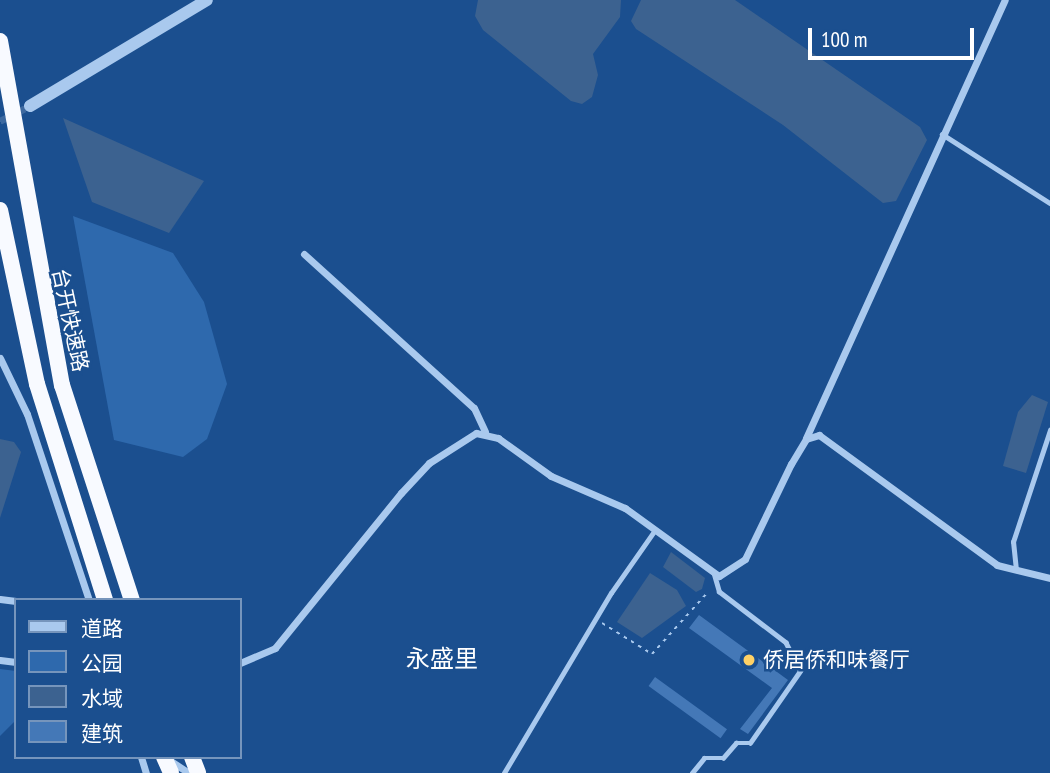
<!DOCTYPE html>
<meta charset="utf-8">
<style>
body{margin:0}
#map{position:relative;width:1050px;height:773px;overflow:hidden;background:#1b4f8f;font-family:"PT Sans Narrow","Noto Sans SC",sans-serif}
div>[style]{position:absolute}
.green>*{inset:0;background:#2e69ad}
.water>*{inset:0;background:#3c6290}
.building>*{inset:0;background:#4478b7;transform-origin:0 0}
.minor-tunnel>*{height:7px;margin-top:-3.5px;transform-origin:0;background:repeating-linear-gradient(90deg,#3d69a0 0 7px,transparent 0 10.5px)}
.path>*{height:2px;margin-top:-1px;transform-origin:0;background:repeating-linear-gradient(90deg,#a9c9ee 0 3.5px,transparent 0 8.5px)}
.service>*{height:4.5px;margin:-2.25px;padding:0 2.25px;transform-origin:2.25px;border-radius:2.25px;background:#a9c9ee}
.minor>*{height:7px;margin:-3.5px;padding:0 3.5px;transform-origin:3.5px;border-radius:3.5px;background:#a9c9ee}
.tertiary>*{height:12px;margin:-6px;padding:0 6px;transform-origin:6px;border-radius:6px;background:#a9c9ee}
.trunk>*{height:16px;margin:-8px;padding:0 8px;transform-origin:8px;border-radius:8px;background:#f8faff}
.dots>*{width:19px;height:19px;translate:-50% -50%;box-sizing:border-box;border:4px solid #1b4f8f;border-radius:50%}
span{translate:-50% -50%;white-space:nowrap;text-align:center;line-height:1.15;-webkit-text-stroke:5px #1b4f8f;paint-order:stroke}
.street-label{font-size:21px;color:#fff}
.poi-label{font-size:21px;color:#fff}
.left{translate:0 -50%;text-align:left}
.quarter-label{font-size:24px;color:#fff}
.legend{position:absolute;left:14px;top:598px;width:228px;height:161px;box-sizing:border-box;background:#1b4f8f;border:2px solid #7695bc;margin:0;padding:9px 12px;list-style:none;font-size:21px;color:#fff}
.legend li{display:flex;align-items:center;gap:14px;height:35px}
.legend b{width:35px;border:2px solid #7695bc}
.scale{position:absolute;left:808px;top:28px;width:166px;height:32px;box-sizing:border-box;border:4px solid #fff;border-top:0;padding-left:9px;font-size:21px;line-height:24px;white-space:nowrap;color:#fff;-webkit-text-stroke:5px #1b4f8f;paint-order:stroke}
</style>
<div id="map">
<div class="green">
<i style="clip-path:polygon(73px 216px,173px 253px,204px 302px,227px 384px,207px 439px,183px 457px,114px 440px)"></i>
<i style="clip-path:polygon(0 669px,16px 671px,16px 720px,0 736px)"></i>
</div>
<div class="water">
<i style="clip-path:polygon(478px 0,621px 0,620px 17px,593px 54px,598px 75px,592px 97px,582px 104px,571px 101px,483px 30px,475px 16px)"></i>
<i style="clip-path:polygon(641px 0,735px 0,920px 127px,927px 140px,896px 201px,883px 203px,783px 125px,636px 29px,631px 21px)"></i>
<i style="clip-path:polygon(63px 118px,204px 181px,169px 233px,92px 202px)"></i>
<i style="clip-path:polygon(1032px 395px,1048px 402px,1026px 473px,1003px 466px,1018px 412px)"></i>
<i style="clip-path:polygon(0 439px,14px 442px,21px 452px,0 518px)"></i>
<i style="clip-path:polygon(671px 552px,705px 578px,702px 589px,696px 592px,663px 567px)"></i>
<i style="clip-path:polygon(650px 573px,677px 590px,686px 606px,642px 638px,617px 622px)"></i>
</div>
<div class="building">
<i style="clip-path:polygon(699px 615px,788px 680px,748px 734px,740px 729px,772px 688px,689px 628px)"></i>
<i style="left:655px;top:677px;width:89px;height:11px;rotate:36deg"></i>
</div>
<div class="minor-tunnel">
<i style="left:0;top:121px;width:34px;rotate:-27deg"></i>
</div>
<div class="path">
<i style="left:602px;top:623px;width:59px;rotate:31.8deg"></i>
<i style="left:652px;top:654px;width:85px;rotate:-47.9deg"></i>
</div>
<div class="service">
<i style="left:942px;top:134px;width:128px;rotate:32.6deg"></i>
<i style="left:1016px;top:570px;width:28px;rotate:-96deg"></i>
<i style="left:1013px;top:542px;width:118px;rotate:-71.7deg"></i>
<i style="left:504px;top:773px;width:209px;rotate:-59.3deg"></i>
<i style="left:611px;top:593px;width:77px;rotate:-55.1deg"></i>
<i style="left:692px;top:773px;width:19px;rotate:-51deg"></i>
<i style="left:704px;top:758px;width:19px"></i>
<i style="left:723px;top:758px;width:20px;rotate:-49deg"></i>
<i style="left:736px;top:743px;width:14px"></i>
<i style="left:750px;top:743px;width:88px;rotate:-55.2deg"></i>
<i style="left:800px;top:671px;width:31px;rotate:-117deg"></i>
<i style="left:786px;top:643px;width:84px;rotate:-142.7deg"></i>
<i style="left:719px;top:592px;width:19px;rotate:-106deg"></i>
</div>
<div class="minor">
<i style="left:304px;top:254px;width:229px;rotate:42.2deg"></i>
<i style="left:474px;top:408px;width:26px;rotate:65deg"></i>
<i style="left:0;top:358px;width:62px;rotate:64.3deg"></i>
<i style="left:27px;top:414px;width:196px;rotate:71.6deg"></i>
<i style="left:806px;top:438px;width:481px;rotate:-65.6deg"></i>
<i style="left:0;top:599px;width:16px;rotate:7deg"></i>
<i style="left:0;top:660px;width:16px;rotate:7deg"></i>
<i style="left:240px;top:663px;width:38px;rotate:-23deg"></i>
<i style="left:275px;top:648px;width:200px;rotate:-50.9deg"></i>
<i style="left:401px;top:493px;width:41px;rotate:-47deg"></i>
<i style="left:429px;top:463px;width:56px;rotate:-32.6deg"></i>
<i style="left:476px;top:433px;width:23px;rotate:13deg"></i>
<i style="left:498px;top:438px;width:65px;rotate:35.6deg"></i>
<i style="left:551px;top:476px;width:81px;rotate:23.4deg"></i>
<i style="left:625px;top:508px;width:116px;rotate:35.9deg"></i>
<i style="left:719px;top:576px;width:31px;rotate:-33deg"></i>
<i style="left:745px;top:559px;width:106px;rotate:-64.2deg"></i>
<i style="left:791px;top:464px;width:29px;rotate:-59deg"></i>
<i style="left:806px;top:439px;width:14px;rotate:-17deg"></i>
<i style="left:819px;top:435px;width:220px;rotate:36.1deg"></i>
<i style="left:997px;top:565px;width:55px;rotate:13.8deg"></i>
<i style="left:141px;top:757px;width:17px;rotate:73deg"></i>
<i style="left:169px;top:760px;width:24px;rotate:33deg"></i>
</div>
<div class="tertiary">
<i style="left:30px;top:106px;width:206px;rotate:-30.9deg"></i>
</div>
<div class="trunk">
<i style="left:0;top:41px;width:350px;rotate:79.8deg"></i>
<i style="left:62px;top:385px;width:226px;rotate:72deg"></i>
<i style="left:0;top:210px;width:178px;rotate:78deg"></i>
<i style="left:37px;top:384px;width:226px;rotate:72.5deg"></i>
<i style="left:164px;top:757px;width:17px;rotate:66deg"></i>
<i style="left:192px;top:757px;width:17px;rotate:69deg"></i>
</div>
<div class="dots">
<i style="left:749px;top:660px;background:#ffd166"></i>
</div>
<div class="street-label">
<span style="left:70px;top:320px;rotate:78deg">台开快速路</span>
</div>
<div class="poi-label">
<span class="left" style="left:763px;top:660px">侨居侨和味餐厅</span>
</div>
<div class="quarter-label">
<span style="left:442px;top:659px">永盛里</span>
</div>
<ul class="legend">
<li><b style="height:9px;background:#a9c9ee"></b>道路</li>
<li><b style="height:19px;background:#2e69ad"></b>公园</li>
<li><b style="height:19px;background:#3c6290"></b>水域</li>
<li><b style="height:19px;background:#4478b7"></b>建筑</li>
</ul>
<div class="scale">100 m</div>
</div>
